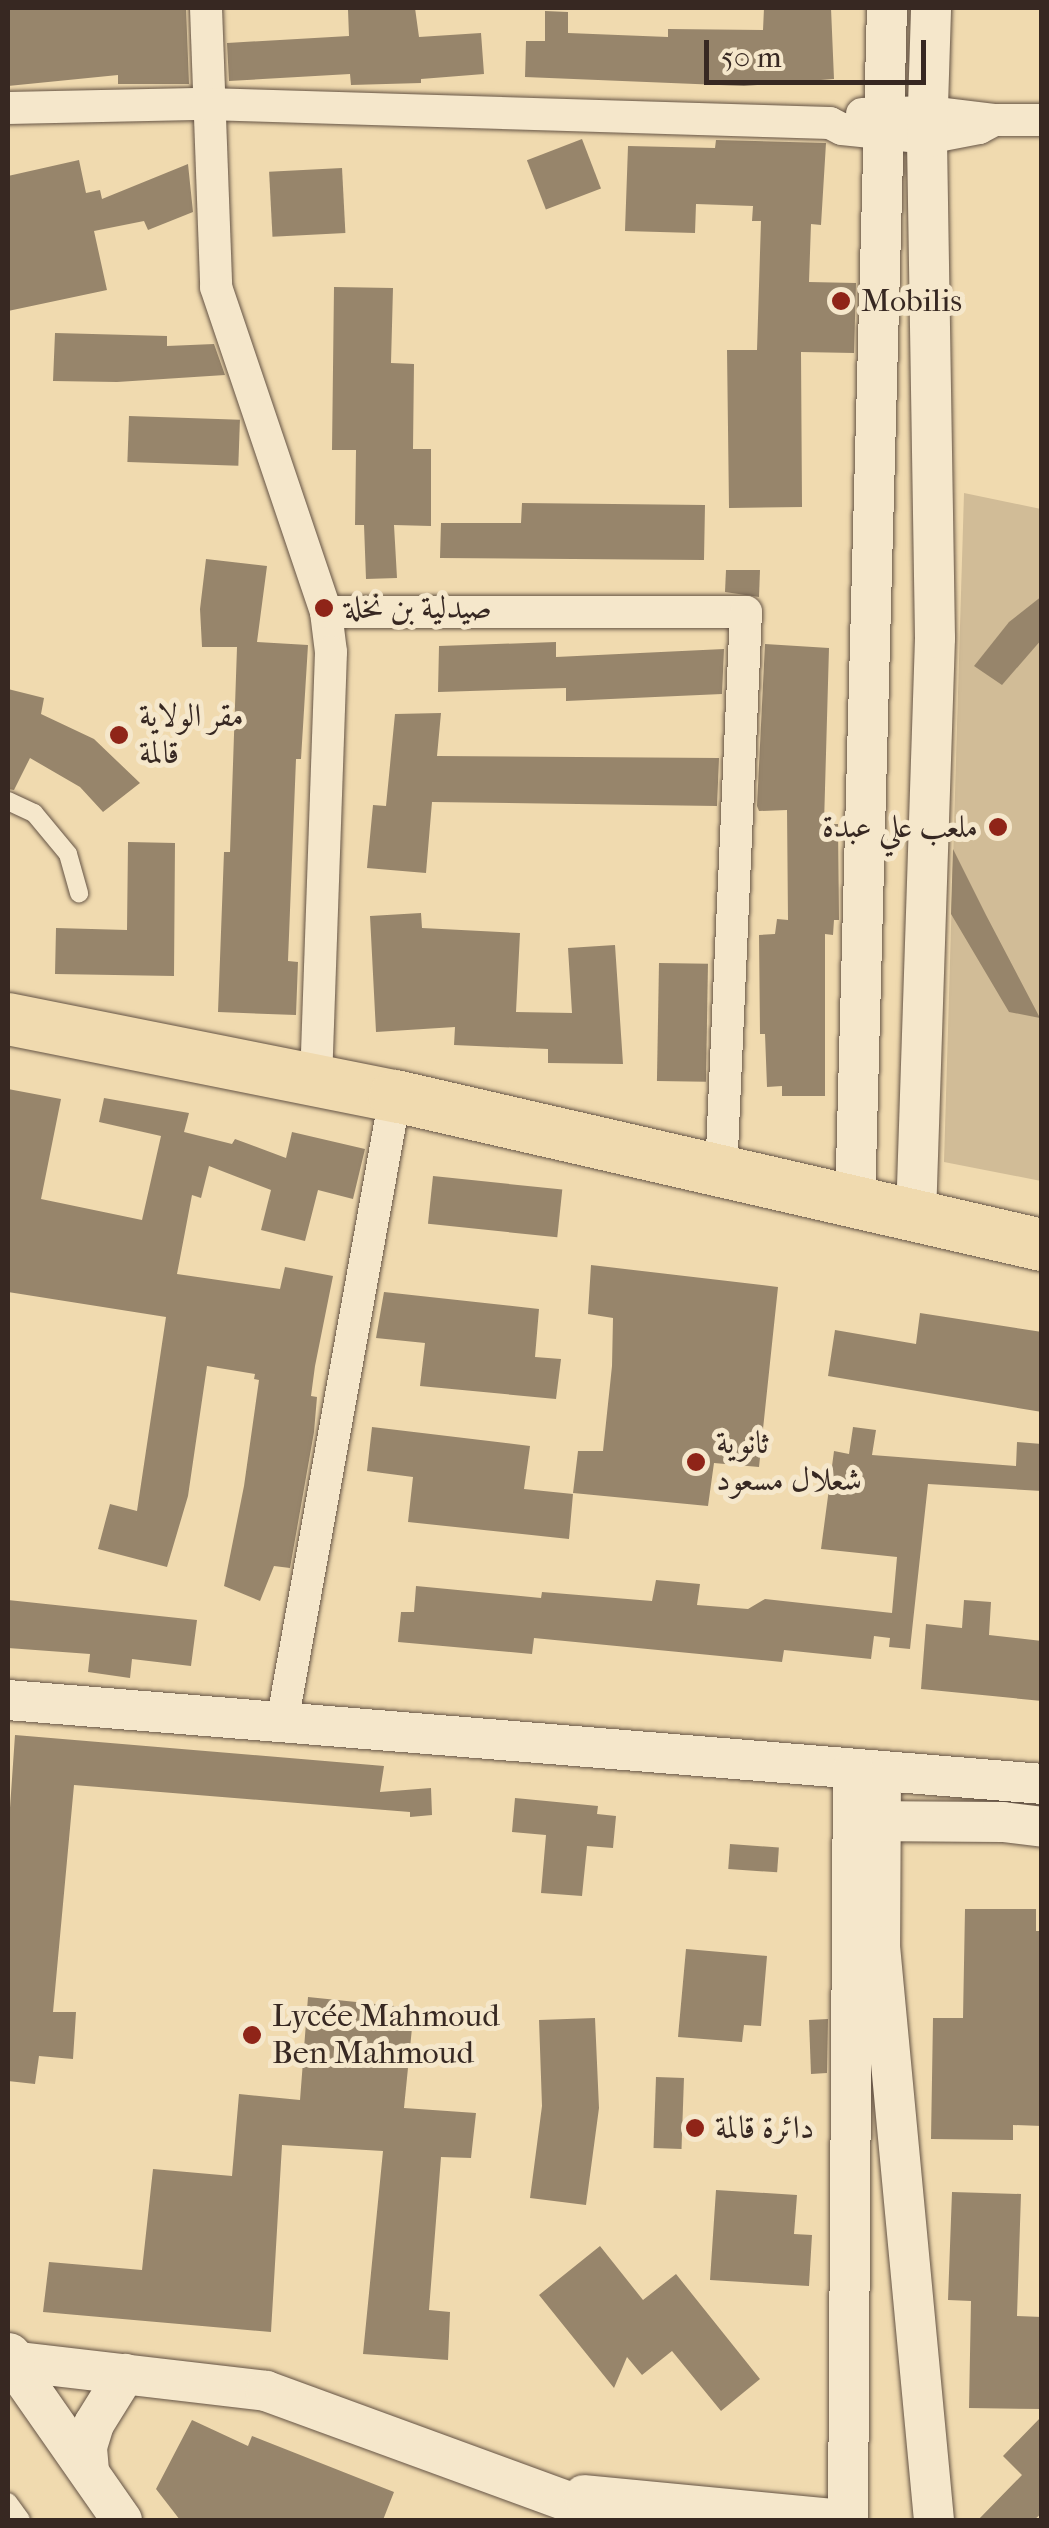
<!DOCTYPE html>
<meta charset="utf-8">
<style>
body{margin:0}
#map{position:relative;width:1049px;height:2528px;overflow:hidden;background:#f0daaf;font-family:"IM FELL French Canon",Amiri,serif}
div>[style]{position:absolute}
.green>*{inset:0;background:#d1bc97}
.building>*{inset:0;background:#97856b;transform-origin:0 0}
.roads{filter:drop-shadow(0 0 2px #655445) drop-shadow(0 0 2px #655445)}
.service>*{height:18px;margin:-9px;padding:0 9px;transform-origin:9px;border-radius:9px;background:#f5e7cb}
.minor>*{height:32px;margin:-16px;padding:0 16px;transform-origin:16px;border-radius:16px;background:#f5e7cb}
.tertiary>*{height:40px;margin:-20px;padding:0 20px;transform-origin:20px;border-radius:20px;background:#f5e7cb}
.secondary>*{height:48px;margin:-24px;padding:0 24px;transform-origin:24px;border-radius:24px;background:#f5e7cb}
.primary>*{height:52px;margin:-26px;padding:0 26px;transform-origin:26px;border-radius:26px;background:#f0daaf}
.dots>*{width:28px;height:28px;translate:-50% -50%;box-sizing:border-box;border:5px solid #f5e7cb;border-radius:50%}
span{translate:-50% -50%;white-space:nowrap;text-align:center;line-height:1.15;-webkit-text-stroke:10px #f5e7cb;paint-order:stroke}
.poi-label{font-size:32px;color:#372822}
.left{translate:0 -50%;text-align:left}
.right{translate:-100% -50%;text-align:right}
.frame{position:absolute;inset:0;border:10px solid #372822;pointer-events:none}
.scale{position:absolute;left:704px;top:40px;width:222px;height:45px;box-sizing:border-box;border:5px solid #372822;border-top:0;padding-left:12px;font-size:30px;line-height:35px;white-space:nowrap;color:#372822;-webkit-text-stroke:8px #f5e7cb;paint-order:stroke}
</style>
<div id="map">
<div class="green">
<i style="clip-path:polygon(964px 493px,1041px 509px,1041px 1181px,944px 1162px)"></i>
</div>
<div class="building">
<i style="clip-path:polygon(9px 8px,186px 8px,189px 84px,118px 84px,118px 75px,8px 86px)"></i>
<i style="clip-path:polygon(415px 8px,419px 37px,481px 33px,484px 74px,421px 79px,421px 83px,351px 85px,350px 74px,229px 81px,227px 43px,349px 36px,348px 10px)"></i>
<i style="clip-path:polygon(764px 8px,831px 8px,834px 79px,744px 86px,525px 77px,526px 41px,545px 41px,545px 11px,568px 12px,568px 33px,668px 37px,668px 29px,763px 30px)"></i>
<i style="left:582px;top:139px;width:53px;height:59px;rotate:69deg"></i>
<i style="clip-path:polygon(716px 140px,826px 143px,821px 225px,811px 224px,809px 282px,856px 283px,854px 353px,801px 352px,802px 507px,729px 508px,727px 350px,757px 350px,761px 221px,752px 221px,753px 206px,696px 204px,695px 233px,625px 231px,628px 146px,715px 148px)"></i>
<i style="clip-path:polygon(79px 160px,86px 193px,100px 190px,102px 199px,188px 164px,193px 212px,148px 230px,144px 221px,94px 231px,107px 290px,8px 311px,8px 176px)"></i>
<i style="left:342px;top:168px;width:65px;height:73px;rotate:87deg"></i>
<i style="clip-path:polygon(334px 287px,393px 288px,391px 363px,414px 364px,413px 449px,431px 449px,431px 526px,394px 525px,397px 578px,366px 579px,364px 525px,355px 525px,356px 450px,332px 450px)"></i>
<i style="clip-path:polygon(55px 333px,167px 336px,167px 346px,214px 344px,225px 375px,117px 382px,53px 381px)"></i>
<i style="left:129px;top:416px;width:111px;height:46px;rotate:2deg"></i>
<i style="clip-path:polygon(522px 503px,705px 505px,704px 560px,440px 558px,441px 523px,521px 523px)"></i>
<i style="clip-path:polygon(206px 559px,267px 566px,257px 642px,308px 645px,301px 759px,296px 759px,288px 961px,298px 962px,296px 1015px,218px 1012px,224px 852px,230px 852px,237px 647px,202px 647px,200px 609px)"></i>
<i style="clip-path:polygon(726px 570px,760px 570px,759px 597px,725px 592px)"></i>
<i style="clip-path:polygon(1042px 596px,1042px 639px,1002px 685px,974px 666px,1009px 622px)"></i>
<i style="clip-path:polygon(556px 642px,556px 657px,724px 649px,722px 694px,566px 701px,566px 688px,438px 692px,439px 646px)"></i>
<i style="clip-path:polygon(765px 644px,829px 648px,824px 824px,838px 824px,839px 920px,834px 920px,833px 935px,825px 934px,825px 1096px,782px 1096px,782px 1086px,767px 1087px,765px 1034px,760px 1034px,759px 935px,775px 934px,777px 919px,788px 920px,787px 810px,759px 811px,757px 806px)"></i>
<i style="clip-path:polygon(8px 689px,44px 698px,41px 714px,94px 739px,140px 783px,103px 812px,80px 787px,30px 758px,14px 790px,8px 789px)"></i>
<i style="clip-path:polygon(441px 713px,437px 756px,719px 758px,717px 806px,432px 802px,426px 873px,367px 868px,373px 805px,386px 806px,395px 714px)"></i>
<i style="clip-path:polygon(128px 842px,175px 843px,174px 976px,55px 974px,56px 928px,127px 930px)"></i>
<i style="clip-path:polygon(953px 849px,986px 915px,1040px 1018px,1009px 1012px,951px 914px)"></i>
<i style="clip-path:polygon(421px 913px,422px 928px,520px 933px,516px 1012px,572px 1013px,568px 948px,615px 945px,623px 1064px,548px 1063px,548px 1049px,454px 1045px,455px 1027px,376px 1032px,370px 916px)"></i>
<i style="left:659px;top:963px;width:49px;height:118px;rotate:1deg"></i>
<i style="clip-path:polygon(8px 1089px,61px 1099px,41px 1199px,142px 1220px,161px 1136px,99px 1122px,104px 1098px,189px 1113px,184px 1132px,232px 1144px,235px 1139px,286px 1158px,292px 1132px,365px 1149px,353px 1199px,318px 1190px,305px 1241px,261px 1230px,271px 1190px,209px 1166px,201px 1198px,192px 1195px,177px 1274px,280px 1289px,285px 1267px,333px 1276px,315px 1366px,311px 1396px,317px 1397px,314px 1432px,290px 1568px,274px 1566px,260px 1601px,224px 1586px,244px 1486px,259px 1380px,254px 1379px,255px 1374px,207px 1366px,188px 1496px,167px 1567px,98px 1549px,110px 1504px,137px 1511px,166px 1317px,8px 1292px)"></i>
<i style="left:433px;top:1176px;width:130px;height:48px;rotate:6deg"></i>
<i style="clip-path:polygon(591px 1265px,778px 1287px,759px 1467px,714px 1463px,708px 1506px,573px 1493px,578px 1451px,603px 1451px,612px 1366px,613px 1318px,588px 1314px)"></i>
<i style="clip-path:polygon(384px 1292px,539px 1309px,535px 1357px,561px 1359px,556px 1399px,420px 1386px,425px 1343px,376px 1338px)"></i>
<i style="clip-path:polygon(920px 1313px,1042px 1332px,1042px 1412px,828px 1376px,835px 1330px,916px 1344px)"></i>
<i style="clip-path:polygon(372px 1427px,530px 1446px,524px 1489px,573px 1494px,569px 1539px,408px 1522px,413px 1477px,367px 1471px)"></i>
<i style="clip-path:polygon(853px 1427px,876px 1430px,872px 1455px,1016px 1466px,1017px 1442px,1042px 1444px,1042px 1491px,928px 1484px,910px 1649px,889px 1647px,890px 1638px,874px 1636px,871px 1659px,784px 1650px,782px 1662px,534px 1638px,532px 1654px,398px 1642px,401px 1612px,414px 1612px,416px 1586px,541px 1598px,542px 1592px,652px 1601px,656px 1580px,700px 1584px,697px 1605px,748px 1609px,765px 1599px,892px 1613px,897px 1557px,821px 1549px,834px 1451px,849px 1454px)"></i>
<i style="clip-path:polygon(8px 1600px,197px 1620px,191px 1666px,132px 1659px,130px 1678px,88px 1672px,90px 1654px,8px 1648px)"></i>
<i style="clip-path:polygon(964px 1600px,991px 1602px,989px 1635px,1042px 1641px,1042px 1701px,921px 1689px,926px 1624px,962px 1628px)"></i>
<i style="clip-path:polygon(15px 1735px,384px 1766px,380px 1792px,431px 1788px,432px 1815px,410px 1817px,410px 1812px,74px 1785px,53px 2012px,76px 2012px,73px 2059px,39px 2056px,35px 2084px,8px 2081px,8px 1837px)"></i>
<i style="clip-path:polygon(515px 1798px,598px 1806px,597px 1814px,616px 1816px,613px 1848px,587px 1846px,582px 1896px,541px 1893px,546px 1835px,512px 1832px)"></i>
<i style="left:730px;top:1844px;width:49px;height:25px;rotate:4deg"></i>
<i style="clip-path:polygon(965px 1909px,1036px 1909px,1036px 1931px,1042px 1931px,1042px 2126px,1013px 2125px,1013px 2140px,931px 2139px,933px 2018px,963px 2018px)"></i>
<i style="clip-path:polygon(686px 1949px,767px 1956px,761px 2026px,744px 2025px,742px 2042px,678px 2037px)"></i>
<i style="clip-path:polygon(308px 1997px,414px 2008px,404px 2108px,476px 2113px,471px 2158px,441px 2157px,429px 2310px,450px 2312px,448px 2360px,363px 2354px,383px 2151px,282px 2145px,271px 2332px,43px 2312px,49px 2262px,142px 2270px,153px 2169px,232px 2176px,239px 2094px,300px 2100px)"></i>
<i style="clip-path:polygon(595px 2018px,599px 2108px,586px 2205px,530px 2198px,542px 2106px,539px 2020px)"></i>
<i style="clip-path:polygon(828px 2019px,827px 2073px,811px 2074px,809px 2020px)"></i>
<i style="left:656px;top:2077px;width:28px;height:71px;rotate:2deg"></i>
<i style="clip-path:polygon(716px 2190px,797px 2195px,794px 2234px,812px 2235px,809px 2286px,710px 2280px)"></i>
<i style="clip-path:polygon(952px 2192px,1021px 2194px,1017px 2316px,1042px 2317px,1042px 2409px,969px 2408px,971px 2301px,948px 2300px)"></i>
<i style="clip-path:polygon(600px 2246px,643px 2300px,676px 2274px,760px 2379px,721px 2411px,672px 2351px,642px 2375px,627px 2357px,614px 2388px,539px 2295px)"></i>
<i style="clip-path:polygon(1042px 2416px,1042px 2513px,1034px 2520px,978px 2520px,1022px 2475px,1003px 2456px)"></i>
<i style="clip-path:polygon(192px 2420px,248px 2446px,252px 2436px,394px 2492px,383px 2520px,180px 2520px,156px 2489px)"></i>
</div>
<div class="roads">
<div class="service">
<i style="left:8px;top:801px;width:29px;rotate:25deg"></i>
<i style="left:34px;top:813px;width:53px;rotate:50.3deg"></i>
<i style="left:68px;top:854px;width:41px;rotate:74.2deg"></i>
<i style="left:8px;top:2502px;width:22px;rotate:54deg"></i>
</div>
<div class="minor">
<i style="left:206px;top:8px;width:279px;rotate:87.9deg"></i>
<i style="left:216px;top:287px;width:343px;rotate:71.3deg"></i>
<i style="left:326px;top:612px;width:40px;rotate:82.9deg"></i>
<i style="left:331px;top:652px;width:428px;rotate:92deg"></i>
<i style="left:8px;top:108px;width:199px;rotate:-1.2deg"></i>
<i style="left:207px;top:104px;width:623px;rotate:1.75deg"></i>
<i style="left:830px;top:123px;width:13px;rotate:27deg"></i>
<i style="left:842px;top:129px;width:85px;rotate:6deg"></i>
<i style="left:927px;top:138px;width:53px;rotate:-10.9deg"></i>
<i style="left:979px;top:128px;width:17px;rotate:-28deg"></i>
<i style="left:862px;top:114px;width:66px;rotate:-1.7deg"></i>
<i style="left:928px;top:112px;width:66px;rotate:6.9deg"></i>
<i style="left:994px;top:120px;width:48px"></i>
<i style="left:326px;top:612px;width:420px"></i>
<i style="left:746px;top:612px;width:562px;rotate:92.55deg"></i>
<i style="left:282px;top:1723px;width:637px;rotate:-79.78deg"></i>
</div>
<div class="tertiary">
<i style="left:855px;top:1205px;width:1197px;rotate:-88.47deg"></i>
<i style="left:916px;top:1217px;width:579px;rotate:-88.12deg"></i>
<i style="left:935px;top:638px;width:500px;rotate:-90.92deg"></i>
<i style="left:927px;top:138px;width:130px;rotate:-88.2deg"></i>
<i style="left:8px;top:1700px;width:1037px;rotate:4.64deg"></i>
<i style="left:881px;top:1772px;width:174px;rotate:90.3deg"></i>
<i style="left:880px;top:1946px;width:577px;rotate:84.63deg"></i>
<i style="left:856px;top:1821px;width:147px;rotate:0.4deg"></i>
<i style="left:1003px;top:1822px;width:39px;rotate:7deg"></i>
<i style="left:11px;top:2361px;width:257px;rotate:6.7deg"></i>
<i style="left:266px;top:2391px;width:375px;rotate:20.1deg"></i>
<i style="left:11px;top:2361px;width:194px;rotate:55.1deg"></i>
<i style="left:89px;top:2471px;width:24px;rotate:-95deg"></i>
<i style="left:87px;top:2447px;width:24px;rotate:-73deg"></i>
<i style="left:94px;top:2424px;width:59px;rotate:-58.2deg"></i>
<i style="left:584px;top:2495px;width:261px;rotate:5.5deg"></i>
<i style="left:848px;top:2520px;width:751px;rotate:-89.62deg"></i>
</div>
<div class="secondary">
<i style="left:8px;top:2357px;width:5px;rotate:53deg"></i>
</div>
<div class="primary">
<i style="left:8px;top:1019px;width:395px;rotate:11.3deg"></i>
<i style="left:395px;top:1096px;width:664px;rotate:12.97deg"></i>
</div>
</div>
<div class="dots">
<i style="left:841px;top:301px;background:#8f2418"></i>
<i style="left:324px;top:608px;background:#8f2418"></i>
<i style="left:119px;top:735px;background:#8f2418"></i>
<i style="left:998px;top:827px;background:#8f2418"></i>
<i style="left:696px;top:1462px;background:#8f2418"></i>
<i style="left:252px;top:2035px;background:#8f2418"></i>
<i style="left:695px;top:2128px;background:#8f2418"></i>
</div>
<div class="poi-label">
<span class="left" style="left:861px;top:301px">Mobilis</span>
<span class="left" style="left:344px;top:608px">صيدلية بن نخلة</span>
<span class="left" style="left:139px;top:735px">مقر الولاية<br>قالمة</span>
<span class="right" style="left:978px;top:827px">ملعب علي عبدة</span>
<span class="left" style="left:716px;top:1462px">ثانوية<br>شعلال مسعود</span>
<span class="left" style="left:272px;top:2035px">Lycée Mahmoud<br>Ben Mahmoud</span>
<span class="left" style="left:715px;top:2128px">دائرة قالمة</span>
</div>
<div class="frame"></div>
<div class="scale">50 m</div>
</div>
